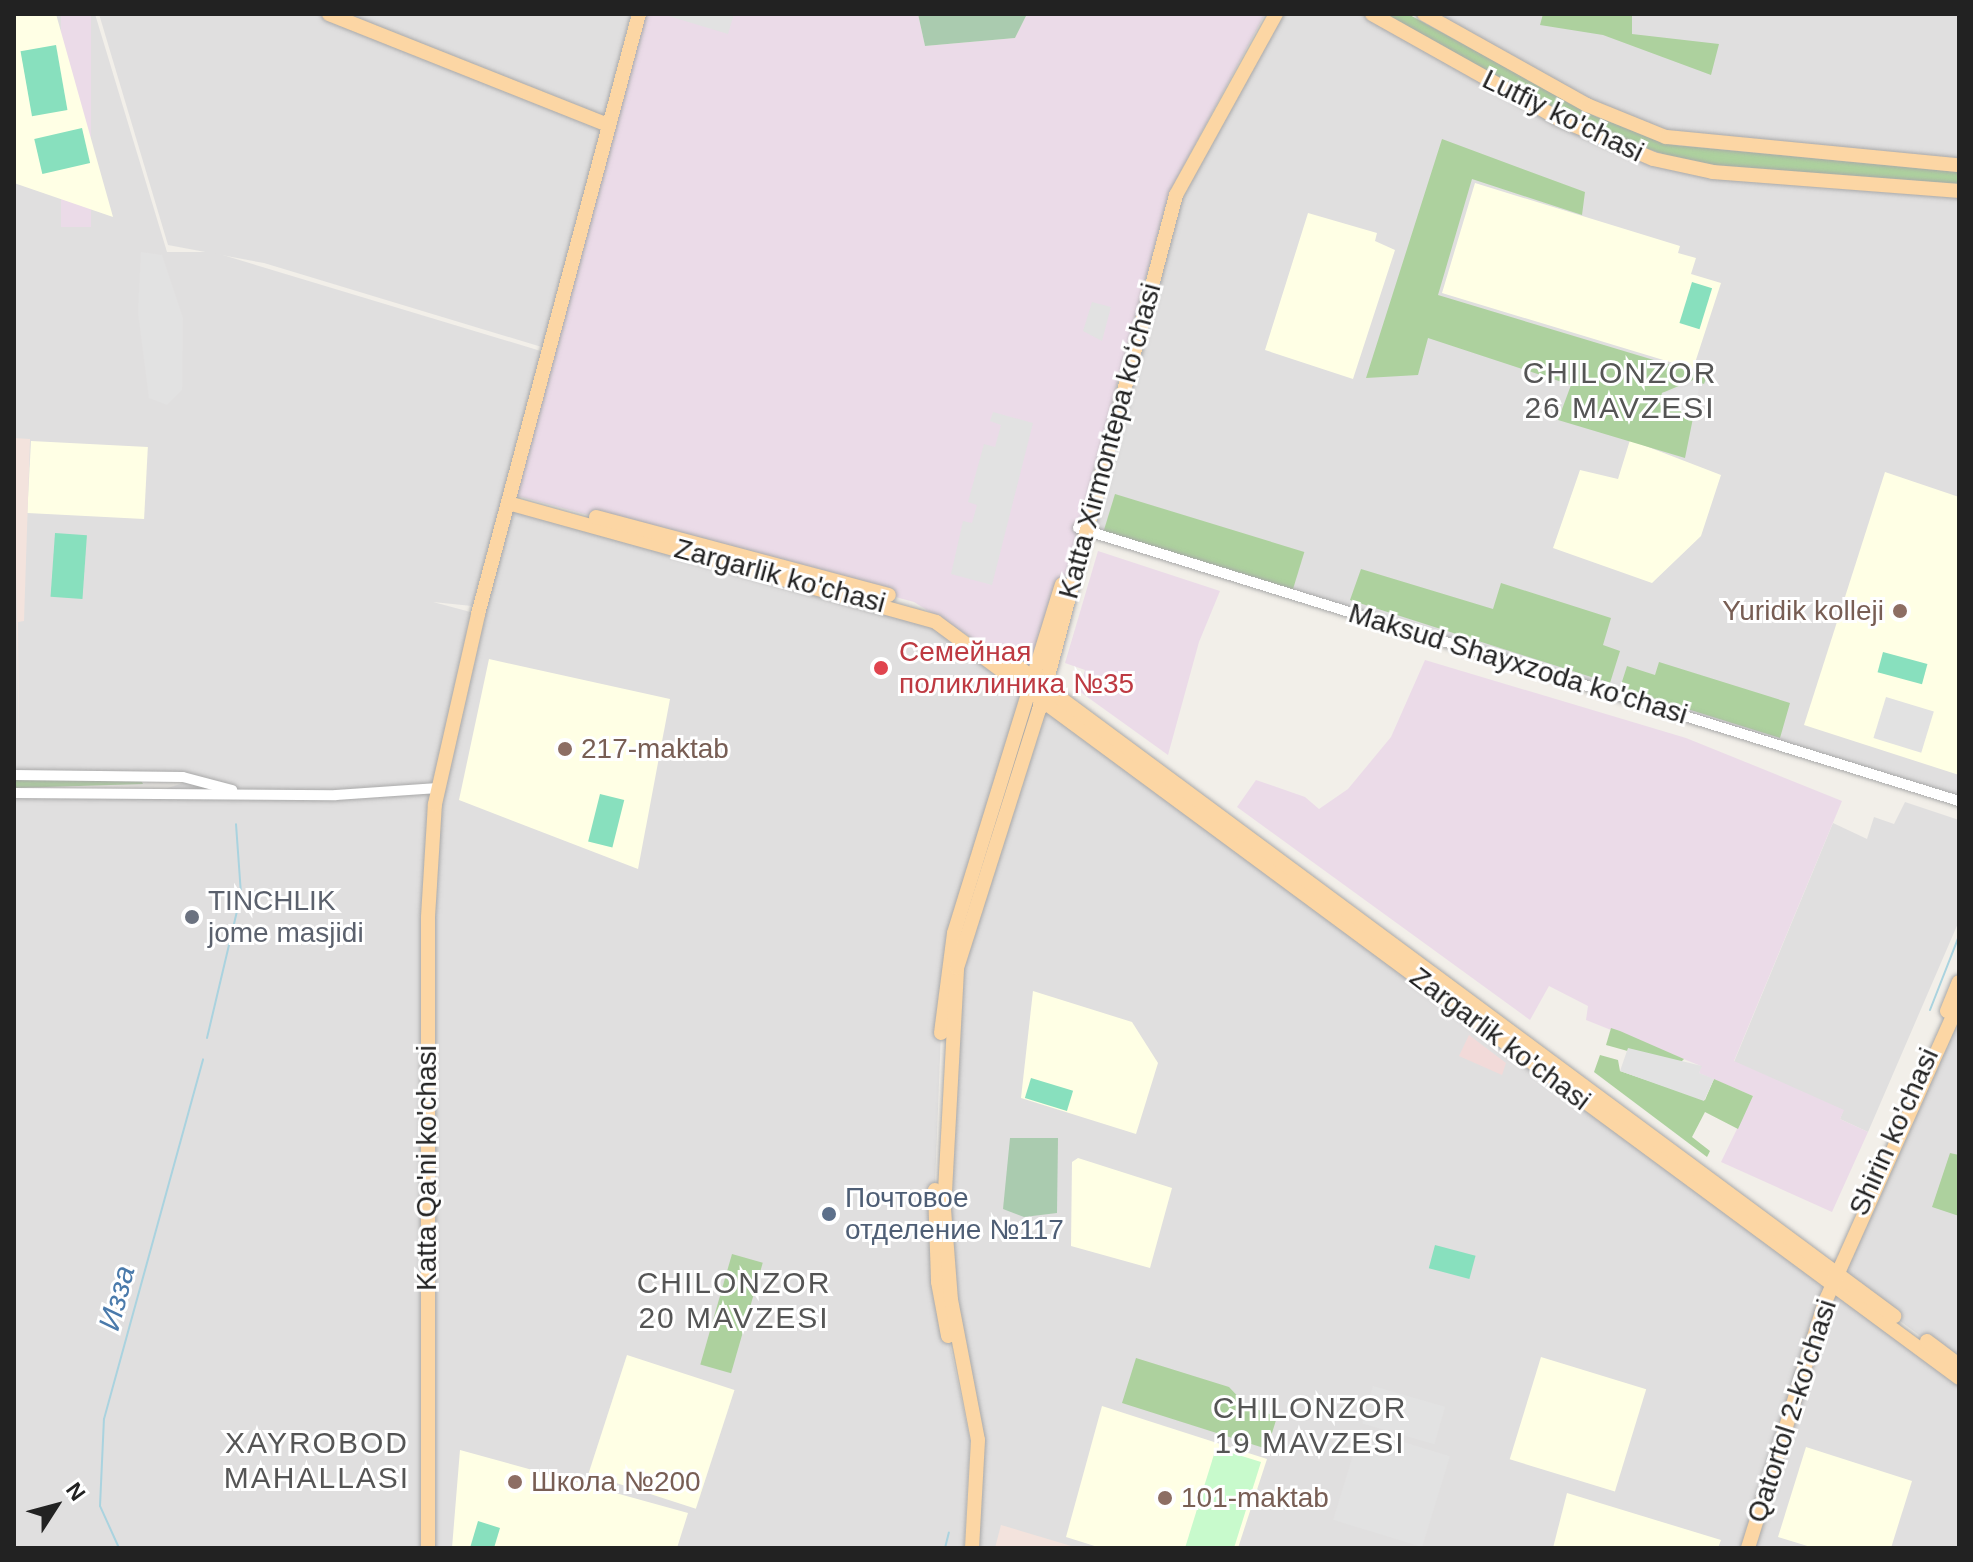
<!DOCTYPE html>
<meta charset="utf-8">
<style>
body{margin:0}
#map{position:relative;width:1973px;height:1562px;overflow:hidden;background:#f2efe9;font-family:Arial,sans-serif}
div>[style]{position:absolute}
.residential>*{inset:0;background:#e0dfdf}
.commercial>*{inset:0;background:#f2dad9}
.industrial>*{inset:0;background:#ebdbe8;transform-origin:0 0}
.education>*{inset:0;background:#ffffe5;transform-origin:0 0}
.military>*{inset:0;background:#f3e3dd}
.forest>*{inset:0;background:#add19e;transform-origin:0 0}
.cemetery>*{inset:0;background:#aacbaf}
.park>*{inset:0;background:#c8facc}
.pitch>*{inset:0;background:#88e0be;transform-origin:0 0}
.parking>*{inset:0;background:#e2e2e2;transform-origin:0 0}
.stream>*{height:2px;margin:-1px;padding:0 1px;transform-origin:1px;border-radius:1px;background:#aad3df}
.roads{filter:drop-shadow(0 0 2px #a9a9a9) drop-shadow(0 0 2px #a9a9a9)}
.minor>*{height:10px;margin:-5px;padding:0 5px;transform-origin:5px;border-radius:5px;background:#fff}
.major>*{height:14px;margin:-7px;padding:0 7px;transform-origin:7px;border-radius:7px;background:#fcd6a4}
.dots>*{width:22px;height:22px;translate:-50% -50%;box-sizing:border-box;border:4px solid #fff;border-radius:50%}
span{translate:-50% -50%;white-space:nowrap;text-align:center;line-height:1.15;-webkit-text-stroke:6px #fff;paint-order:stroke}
.street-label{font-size:28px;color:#222}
.education-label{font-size:28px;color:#785e54}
.right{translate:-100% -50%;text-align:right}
.left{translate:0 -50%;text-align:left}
.health-label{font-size:28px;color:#be3a42}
.worship-label{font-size:28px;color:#5b616d}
.service-label{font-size:28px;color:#4e5e75}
.neighbourhood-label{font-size:30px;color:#555;letter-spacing:2px}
.water-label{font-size:30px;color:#4a7aab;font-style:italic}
.frame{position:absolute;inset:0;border:16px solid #222;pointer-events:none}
.north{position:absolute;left:16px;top:1466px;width:80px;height:80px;-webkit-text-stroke:6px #fff;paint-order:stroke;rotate:54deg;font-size:22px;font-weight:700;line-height:32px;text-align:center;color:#222}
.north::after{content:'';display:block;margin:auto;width:28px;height:36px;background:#222;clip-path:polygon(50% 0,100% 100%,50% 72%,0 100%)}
</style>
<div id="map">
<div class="residential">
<i style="clip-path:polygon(14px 14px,95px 14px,167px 252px,213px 252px,544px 352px,472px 606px,433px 602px,478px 614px,508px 503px,910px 611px,1034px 689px,963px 901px,941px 1033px,934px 1209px,945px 1321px,970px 1440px,964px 1548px,14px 1548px,14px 793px,147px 795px,195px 779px,14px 771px)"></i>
<i style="clip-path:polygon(99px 14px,631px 14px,545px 348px,264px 263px,168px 245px)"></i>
<i style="clip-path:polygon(1276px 14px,1372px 14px,1633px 152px,1959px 191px,1959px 801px,1086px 531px,1170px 214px)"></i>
<i style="clip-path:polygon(1424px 14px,1959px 14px,1959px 165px,1638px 128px)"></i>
<i style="clip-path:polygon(1043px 696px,1959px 1378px,1959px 1548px,972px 1548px,979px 1482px,948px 1281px,953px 1006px)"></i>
<i style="clip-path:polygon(1905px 802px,1959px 820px,1959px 921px,1868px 1132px,1840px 1119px,1843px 1111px,1734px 1062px,1833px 823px,1867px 839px,1874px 817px,1894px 824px)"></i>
<i style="clip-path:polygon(1959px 1002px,1959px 1365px,1840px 1276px)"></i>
</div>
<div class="commercial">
<i style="clip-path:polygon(1469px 1035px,1506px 1063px,1502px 1075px,1459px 1056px)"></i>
</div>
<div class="industrial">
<i style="left:61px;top:14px;width:30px;height:213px"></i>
<i style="clip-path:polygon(639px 14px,918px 14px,925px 46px,1015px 38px,1027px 14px,1265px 14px,1169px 193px,1037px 679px,914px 602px,510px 494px)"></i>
<i style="clip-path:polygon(1098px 551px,1220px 591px,1199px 642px,1168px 755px,1079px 691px,1085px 670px,1065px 663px)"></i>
<i style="clip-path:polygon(1425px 660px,1686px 738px,1842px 801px,1734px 1061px,1844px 1110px,1840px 1119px,1868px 1132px,1832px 1212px,1721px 1162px,1753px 1096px,1699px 1073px,1701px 1066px,1586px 1020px,1588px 1006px,1549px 986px,1530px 1020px,1237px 807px,1256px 780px,1305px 797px,1319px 809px,1348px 789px,1391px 737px)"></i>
</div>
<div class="education">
<i style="clip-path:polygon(14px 14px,56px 14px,113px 217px,14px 183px)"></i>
<i style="clip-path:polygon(1475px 183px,1680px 246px,1678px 253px,1696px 258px,1691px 274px,1721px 283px,1693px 369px,1442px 293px)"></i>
<i style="clip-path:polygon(1308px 213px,1377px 233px,1375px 241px,1395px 250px,1353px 379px,1265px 350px)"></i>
<i style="clip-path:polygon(1630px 440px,1721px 475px,1701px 536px,1652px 583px,1553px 548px,1580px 470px,1618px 479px)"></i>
<i style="left:31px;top:441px;width:117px;height:72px;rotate:3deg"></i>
<i style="clip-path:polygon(1885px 472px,1959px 497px,1959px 775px,1804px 725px)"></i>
<i style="clip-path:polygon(489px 659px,670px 699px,638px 869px,459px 800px)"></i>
<i style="clip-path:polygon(1033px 991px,1132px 1022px,1158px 1063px,1136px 1134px,1021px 1098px)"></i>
<i style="clip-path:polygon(1078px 1158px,1172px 1188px,1150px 1268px,1071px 1246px,1072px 1162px)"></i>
<i style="left:627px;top:1355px;width:113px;height:125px;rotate:18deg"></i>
<i style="left:1541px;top:1357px;width:110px;height:107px;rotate:17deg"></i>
<i style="clip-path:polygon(1102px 1406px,1267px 1459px,1238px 1548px,1101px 1548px,1066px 1537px)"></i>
<i style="clip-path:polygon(1806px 1447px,1912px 1481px,1891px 1548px,1814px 1548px,1778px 1537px)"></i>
<i style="clip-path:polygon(460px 1450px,688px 1513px,677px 1548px,452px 1548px)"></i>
<i style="clip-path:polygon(1567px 1493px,1721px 1540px,1718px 1548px,1553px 1548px)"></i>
</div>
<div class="military">
<i style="clip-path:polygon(14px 438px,30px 439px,24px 621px,18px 622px,19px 761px)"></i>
<i style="clip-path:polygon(1001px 1525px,1078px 1548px,995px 1548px)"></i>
</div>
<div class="forest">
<i style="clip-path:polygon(1383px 14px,1408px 14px,1597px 117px,1674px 145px,1959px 172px,1959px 184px,1724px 167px,1668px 156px,1589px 128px)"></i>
<i style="clip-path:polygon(1543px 14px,1632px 14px,1632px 34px,1719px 44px,1711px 75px,1603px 35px,1540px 25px)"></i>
<i style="clip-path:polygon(1442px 139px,1585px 192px,1582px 215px,1472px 179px,1438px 295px,1707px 376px,1704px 384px,1693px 380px,1662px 393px,1660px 405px,1694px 413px,1685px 458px,1558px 420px,1571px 385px,1428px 338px,1418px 375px,1366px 378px)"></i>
<i style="left:1115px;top:494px;width:198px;height:39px;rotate:17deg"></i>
<i style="clip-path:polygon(1361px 569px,1493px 609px,1501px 583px,1611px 618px,1603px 645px,1620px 651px,1610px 683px,1350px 600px)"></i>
<i style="clip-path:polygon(1659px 662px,1790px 703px,1780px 738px,1620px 688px,1627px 666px,1655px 675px)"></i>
<i style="clip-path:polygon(14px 779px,141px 780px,143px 784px,14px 788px)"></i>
<i style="clip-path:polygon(1611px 1028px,1620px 1031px,1684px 1059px,1678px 1065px,1606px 1045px)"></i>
<i style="clip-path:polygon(1600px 1055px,1618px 1060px,1620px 1071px,1705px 1100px,1714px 1079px,1753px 1096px,1738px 1129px,1705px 1112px,1692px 1137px,1710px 1151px,1707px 1157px,1594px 1072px)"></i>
<i style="clip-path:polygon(1950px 1153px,1959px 1155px,1959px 1216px,1932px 1207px)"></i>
<i style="left:732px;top:1254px;width:32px;height:115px;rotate:16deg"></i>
<i style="clip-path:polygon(1136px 1358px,1229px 1387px,1246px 1405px,1277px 1417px,1267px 1449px,1122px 1403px)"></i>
</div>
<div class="cemetery">
<i style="clip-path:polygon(918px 14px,1027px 14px,1015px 38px,925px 46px)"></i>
<i style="clip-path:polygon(1010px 1138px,1058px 1138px,1057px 1213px,1024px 1217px,1003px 1209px)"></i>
</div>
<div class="park">
<i style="clip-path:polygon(1216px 1448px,1261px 1462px,1234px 1548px,1185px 1548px)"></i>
</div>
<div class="pitch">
<i style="left:56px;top:45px;width:66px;height:36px;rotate:80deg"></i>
<i style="left:82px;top:128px;width:36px;height:49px;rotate:77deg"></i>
<i style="left:1692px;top:282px;width:21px;height:43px;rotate:17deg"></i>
<i style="left:55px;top:533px;width:32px;height:64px;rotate:4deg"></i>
<i style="left:1883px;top:652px;width:46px;height:21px;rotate:15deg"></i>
<i style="left:600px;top:794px;width:25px;height:49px;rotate:14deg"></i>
<i style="left:1031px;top:1078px;width:44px;height:21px;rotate:17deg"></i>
<i style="left:1435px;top:1245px;width:42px;height:24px;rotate:15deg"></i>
<i style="clip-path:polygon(478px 1521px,500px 1528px,494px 1548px,470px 1548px)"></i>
</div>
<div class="parking">
<i style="clip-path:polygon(662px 14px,734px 14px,728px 34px)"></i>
<i style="clip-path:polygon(141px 252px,162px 255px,183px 318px,182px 390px,167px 405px,149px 398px,138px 312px)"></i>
<i style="clip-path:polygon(1092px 302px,1111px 307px,1102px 341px,1083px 331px)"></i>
<i style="clip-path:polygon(1692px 385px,1699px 387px,1694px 413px,1660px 405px,1662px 393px)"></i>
<i style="clip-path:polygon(993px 412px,1033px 423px,992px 585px,951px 574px,963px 521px,972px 523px,977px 505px,968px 502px,984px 444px,995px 447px,1001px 425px,990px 421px)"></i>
<i style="left:1886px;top:697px;width:50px;height:43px;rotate:17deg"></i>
<i style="clip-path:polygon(1628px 1048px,1702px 1066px,1699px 1073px,1714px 1079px,1704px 1101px,1620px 1071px)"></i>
<i style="left:1373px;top:1386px;width:75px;height:39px;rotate:16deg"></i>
<i style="left:1361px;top:1429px;width:93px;height:95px;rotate:17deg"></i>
</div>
<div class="stream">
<i style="left:1930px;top:1010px;width:79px;rotate:-68.6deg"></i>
<i style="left:207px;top:1038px;width:148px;rotate:-76.7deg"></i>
<i style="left:241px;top:894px;width:70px;rotate:-94.1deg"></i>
<i style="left:119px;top:1548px;width:46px;rotate:-114.3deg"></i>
<i style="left:100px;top:1506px;width:87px;rotate:-87.4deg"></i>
<i style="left:104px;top:1419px;width:373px;rotate:-74.6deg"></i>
<i style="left:945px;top:1548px;width:16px;rotate:-76deg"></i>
</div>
<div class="roads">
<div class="minor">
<i style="left:1078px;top:528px;width:922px;rotate:17.22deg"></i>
<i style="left:14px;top:775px;width:169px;rotate:0.7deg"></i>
<i style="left:183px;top:777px;width:51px;rotate:14.9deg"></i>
<i style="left:14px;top:793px;width:322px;rotate:0.4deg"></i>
<i style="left:336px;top:795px;width:102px;rotate:-3.9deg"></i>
</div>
<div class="major">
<i style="left:329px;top:14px;width:300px;rotate:21.7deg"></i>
<i style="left:1372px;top:14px;width:212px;rotate:29.3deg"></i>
<i style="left:1557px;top:118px;width:104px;rotate:23.1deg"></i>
<i style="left:1653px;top:159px;width:61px;rotate:12.2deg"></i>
<i style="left:1713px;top:172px;width:247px;rotate:4.4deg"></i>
<i style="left:1424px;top:14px;width:187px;rotate:29.2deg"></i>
<i style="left:1587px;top:105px;width:85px;rotate:22.1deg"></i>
<i style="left:1666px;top:137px;width:294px;rotate:5.5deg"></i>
<i style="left:508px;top:503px;width:444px;rotate:15.5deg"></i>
<i style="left:936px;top:622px;width:1272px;rotate:36.46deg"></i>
<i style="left:596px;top:517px;width:303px;rotate:14.9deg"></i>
<i style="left:1005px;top:657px;width:1107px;rotate:36.55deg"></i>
<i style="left:1947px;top:1011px;width:31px;rotate:-68deg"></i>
<i style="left:941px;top:1033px;width:101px;rotate:-82.6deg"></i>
<i style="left:954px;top:933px;width:365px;rotate:-72.8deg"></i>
<i style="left:935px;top:1190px;width:92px;rotate:88.1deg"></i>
<i style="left:938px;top:1282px;width:55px;rotate:79.5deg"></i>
<i style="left:1927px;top:1341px;width:40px;rotate:37deg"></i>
<i style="left:428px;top:1548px;width:631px;rotate:-90deg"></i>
<i style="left:428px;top:917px;width:113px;rotate:-86.5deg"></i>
<i style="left:435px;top:804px;width:195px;rotate:-77.2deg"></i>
<i style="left:478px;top:614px;width:621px;rotate:-74.98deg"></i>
<i style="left:972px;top:1548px;width:108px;rotate:-86.8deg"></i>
<i style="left:978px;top:1440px;width:143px;rotate:-100.9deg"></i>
<i style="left:951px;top:1300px;width:90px;rotate:-94.4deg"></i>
<i style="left:944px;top:1210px;width:242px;rotate:-86.9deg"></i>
<i style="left:957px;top:968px;width:271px;rotate:-72.4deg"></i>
<i style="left:1039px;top:710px;width:533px;rotate:-75.1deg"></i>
<i style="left:1176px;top:195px;width:207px;rotate:-61.1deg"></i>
<i style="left:1748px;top:1548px;width:258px;rotate:-72.6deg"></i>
<i style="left:1825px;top:1302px;width:329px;rotate:-65.9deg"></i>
</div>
</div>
<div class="dots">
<i style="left:1900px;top:611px;background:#8d6e63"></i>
<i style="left:881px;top:668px;background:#e0444e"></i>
<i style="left:565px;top:749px;background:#8d6e63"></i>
<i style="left:192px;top:917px;background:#6b7280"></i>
<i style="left:829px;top:1214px;background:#5c6f8a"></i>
<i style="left:515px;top:1482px;background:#8d6e63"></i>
<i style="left:1165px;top:1498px;background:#8d6e63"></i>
</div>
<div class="street-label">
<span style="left:1563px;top:116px;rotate:26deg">Lutfiy ko'chasi</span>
<span style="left:1110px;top:441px;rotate:-75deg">Katta Xirmontepa koʻchasi</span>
<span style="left:780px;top:576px;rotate:15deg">Zargarlik ko'chasi</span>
<span style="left:1518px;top:664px;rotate:17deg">Maksud Shayxzoda ko'chasi</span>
<span style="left:1500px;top:1039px;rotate:37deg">Zargarlik ko'chasi</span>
<span style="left:1894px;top:1132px;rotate:-66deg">Shirin ko'chasi</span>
<span style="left:427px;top:1168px;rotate:-90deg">Katta Qa'ni ko'chasi</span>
<span style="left:1792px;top:1411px;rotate:-72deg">Qatortol 2-ko'chasi</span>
</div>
<div class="education-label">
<span class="right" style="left:1884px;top:611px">Yuridik kolleji</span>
<span class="left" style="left:581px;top:749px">217-maktab</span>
<span class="left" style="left:531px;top:1482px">Школа №200</span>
<span class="left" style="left:1181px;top:1498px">101-maktab</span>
</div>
<div class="health-label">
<span class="left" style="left:899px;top:668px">Семейная<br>поликлиника №35</span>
</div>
<div class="worship-label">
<span class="left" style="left:208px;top:917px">TINCHLIK<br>jome masjidi</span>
</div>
<div class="service-label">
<span class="left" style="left:845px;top:1214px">Почтовое<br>отделение №117</span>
</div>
<div class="neighbourhood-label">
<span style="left:1620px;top:390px">CHILONZOR<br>26 MAVZESI</span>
<span style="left:734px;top:1300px">CHILONZOR<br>20 MAVZESI</span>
<span style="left:1310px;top:1425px">CHILONZOR<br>19 MAVZESI</span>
<span style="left:317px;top:1460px">XAYROBOD<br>MAHALLASI</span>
</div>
<div class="water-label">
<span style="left:117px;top:1298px;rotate:-75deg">Изза</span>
</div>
<div class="frame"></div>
<div class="north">N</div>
</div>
